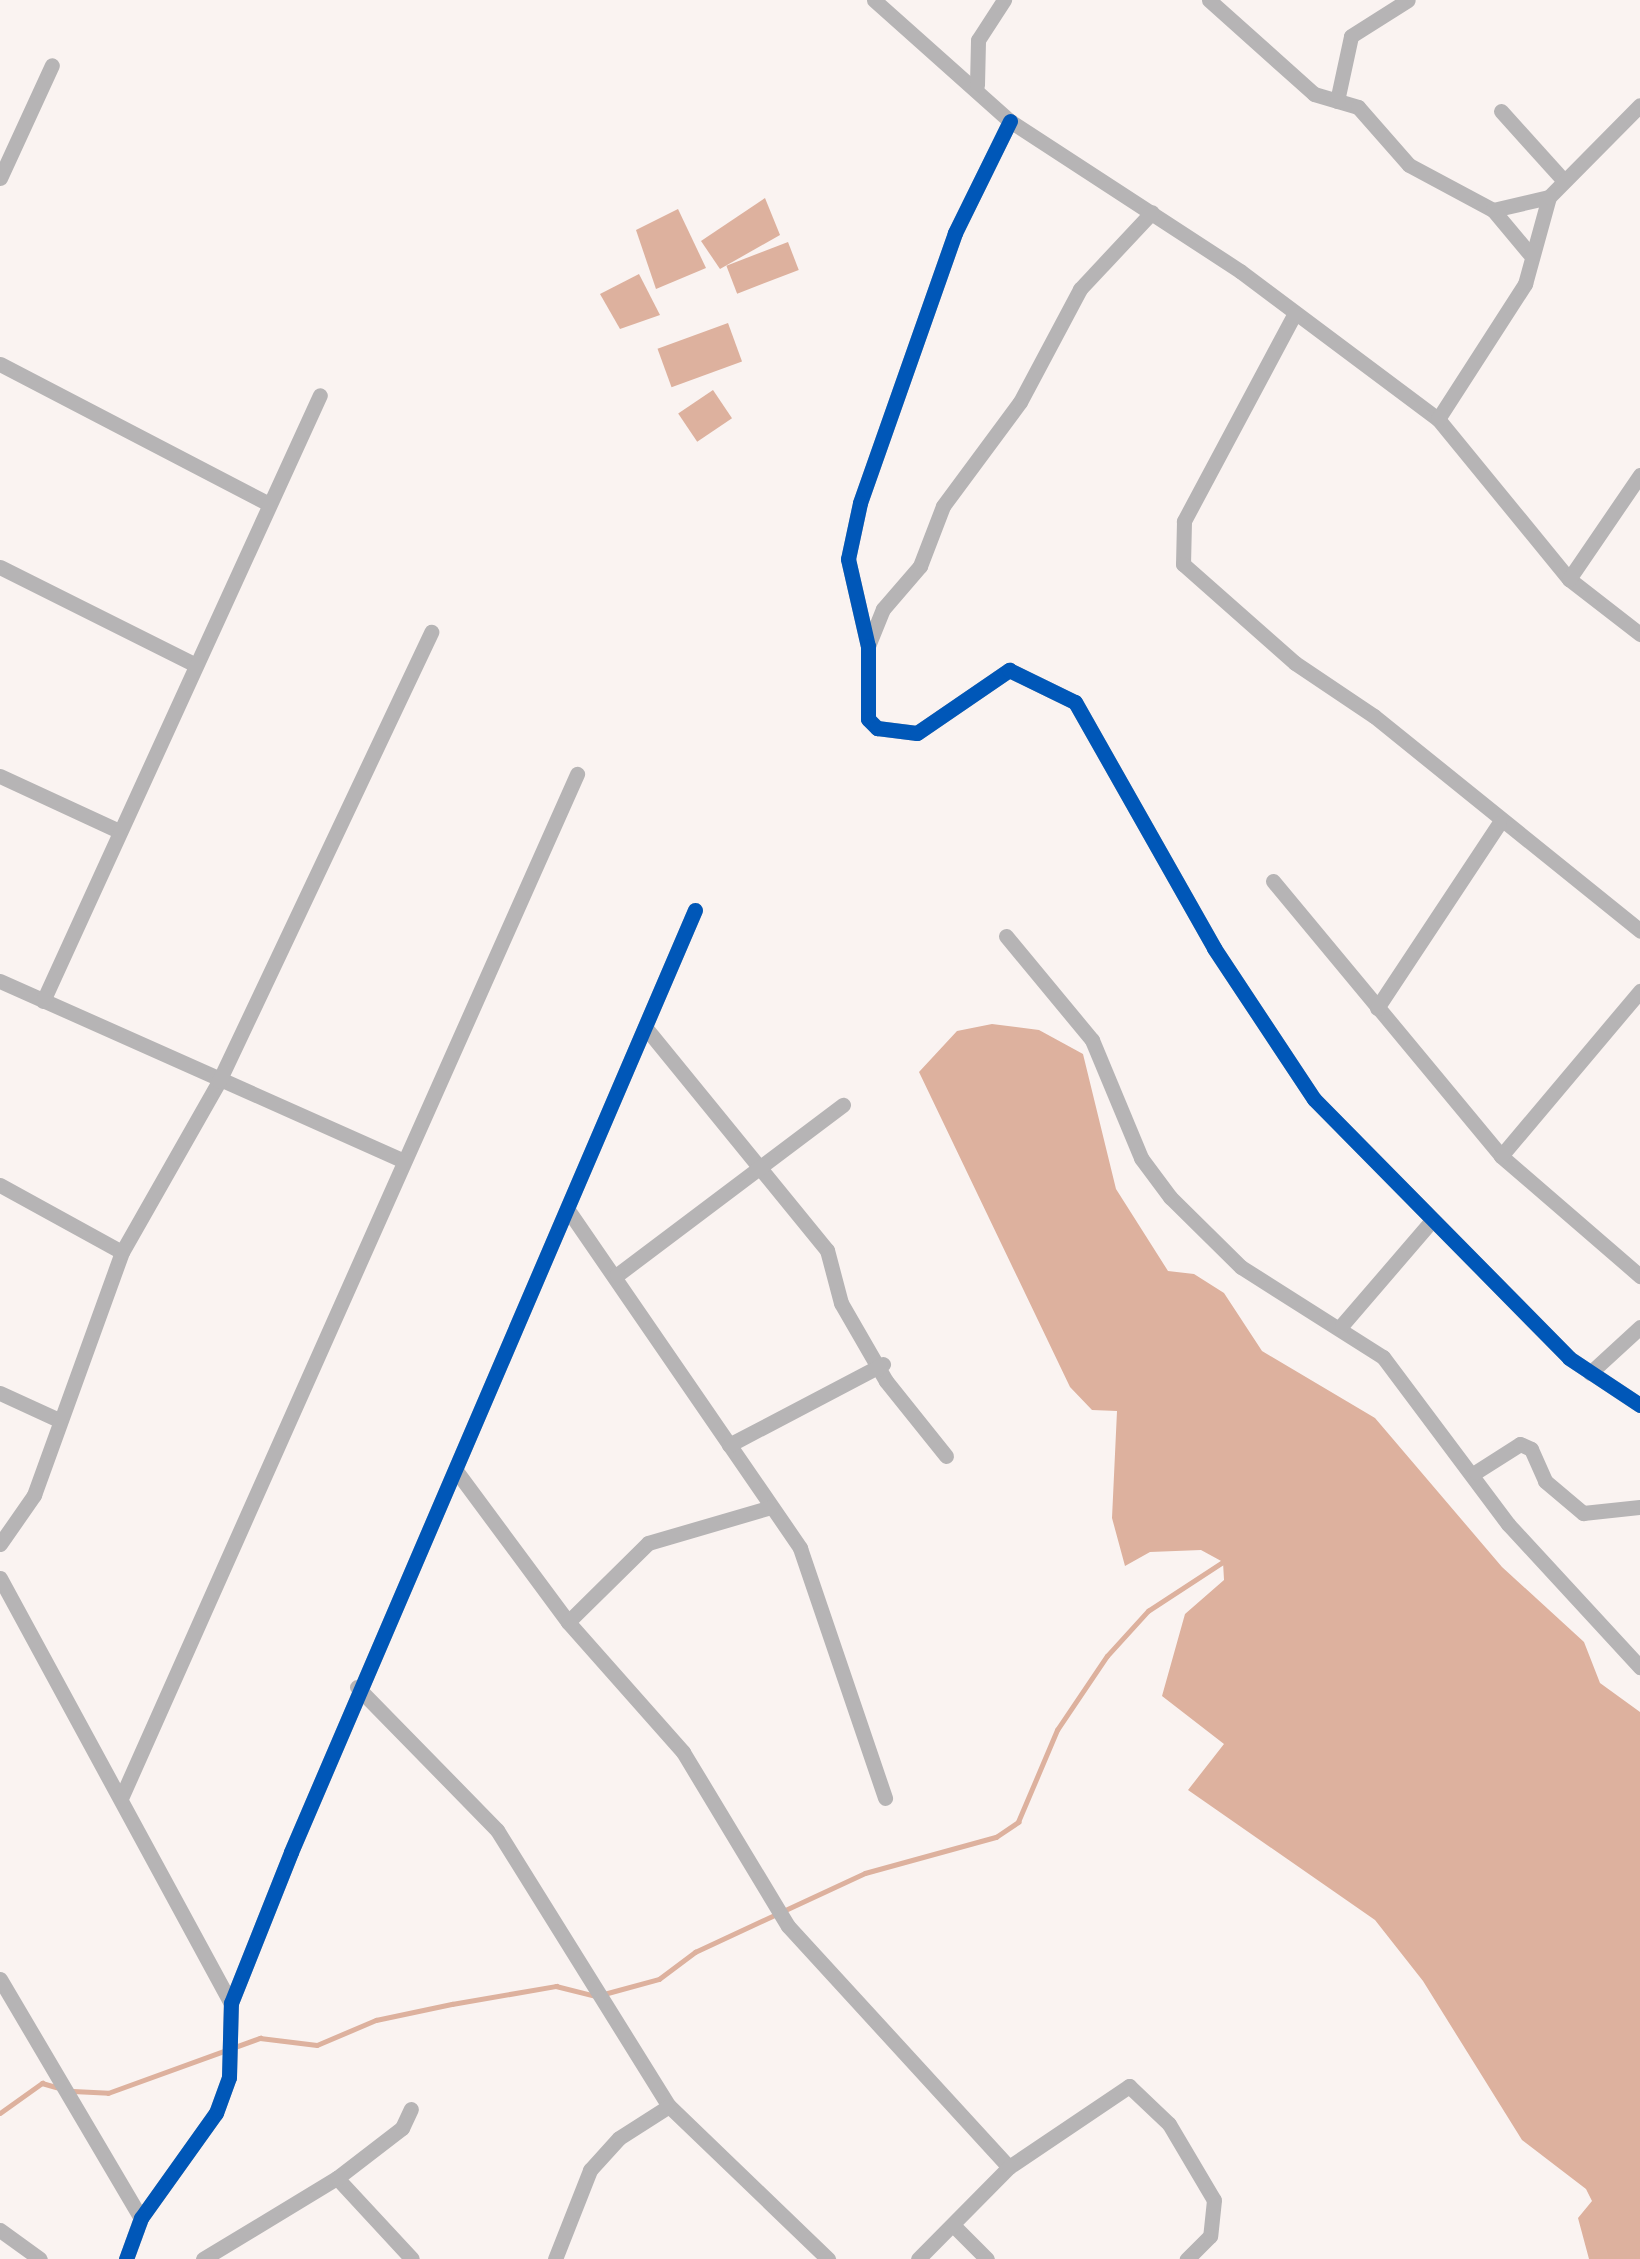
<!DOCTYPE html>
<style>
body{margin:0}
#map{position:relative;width:1640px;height:2259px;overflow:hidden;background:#faf3f1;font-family:"Space Grotesk",sans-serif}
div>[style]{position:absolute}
.water>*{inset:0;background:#ddb19e;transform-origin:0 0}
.stream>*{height:4.5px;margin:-2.25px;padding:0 2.25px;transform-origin:2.25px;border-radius:2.25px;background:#ddb19e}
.minor>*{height:15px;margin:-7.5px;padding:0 7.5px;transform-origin:7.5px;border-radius:7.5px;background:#b6b4b5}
.cycleway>*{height:15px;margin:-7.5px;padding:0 7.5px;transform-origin:7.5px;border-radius:7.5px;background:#0057b8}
span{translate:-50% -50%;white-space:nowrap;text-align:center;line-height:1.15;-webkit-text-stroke:12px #fff;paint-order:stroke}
</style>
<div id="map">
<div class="water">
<i style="clip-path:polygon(765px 198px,780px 235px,720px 269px,701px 241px)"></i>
<i style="clip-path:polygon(678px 209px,706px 268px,656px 289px,636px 230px)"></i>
<i style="left:788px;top:242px;width:30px;height:66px;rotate:69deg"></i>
<i style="clip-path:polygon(639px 274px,660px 315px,620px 329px,600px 294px)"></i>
<i style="left:728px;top:323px;width:41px;height:75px;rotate:70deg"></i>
<i style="left:713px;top:390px;width:34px;height:42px;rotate:56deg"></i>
<i style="clip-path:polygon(992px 1024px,1039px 1030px,1083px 1054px,1116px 1189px,1168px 1271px,1194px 1274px,1224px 1293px,1262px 1351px,1375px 1418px,1502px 1567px,1584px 1642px,1600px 1683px,1640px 1712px,1640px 2259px,1589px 2259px,1578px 2218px,1592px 2201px,1586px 2189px,1522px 2140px,1423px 1981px,1375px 1920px,1188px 1790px,1224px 1744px,1162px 1696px,1185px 1614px,1224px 1580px,1223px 1562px,1201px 1550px,1150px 1552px,1125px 1566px,1112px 1518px,1117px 1411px,1092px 1410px,1070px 1387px,919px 1072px,957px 1031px)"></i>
</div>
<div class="stream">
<i style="left:604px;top:1994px;width:57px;rotate:-15.3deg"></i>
<i style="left:659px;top:1979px;width:45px;rotate:-36.9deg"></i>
<i style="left:695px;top:1952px;width:187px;rotate:-24.9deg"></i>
<i style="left:865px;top:1873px;width:136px;rotate:-15.4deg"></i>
<i style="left:996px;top:1837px;width:27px;rotate:-34deg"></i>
<i style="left:1018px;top:1822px;width:100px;rotate:-67deg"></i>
<i style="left:1057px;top:1730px;width:89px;rotate:-56deg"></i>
<i style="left:1107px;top:1656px;width:61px;rotate:-47.7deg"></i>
<i style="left:1148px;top:1611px;width:90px;rotate:-33.2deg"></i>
<i style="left:73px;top:2091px;width:35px;rotate:3deg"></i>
<i style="left:108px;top:2093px;width:162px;rotate:-19.9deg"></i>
<i style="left:260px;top:2038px;width:57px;rotate:7deg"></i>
<i style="left:317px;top:2045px;width:64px;rotate:-23deg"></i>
<i style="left:376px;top:2020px;width:78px;rotate:-11.9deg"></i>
<i style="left:452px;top:2004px;width:106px;rotate:-9.8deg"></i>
<i style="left:556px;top:1986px;width:38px;rotate:14deg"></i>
<i style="left:0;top:2113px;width:52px;rotate:-35.5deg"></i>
<i style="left:42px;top:2083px;width:15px;rotate:16deg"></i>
</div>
<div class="minor">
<i style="left:874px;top:0;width:182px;rotate:41.7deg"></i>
<i style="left:1010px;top:121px;width:275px;rotate:33.1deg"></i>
<i style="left:1240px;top:271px;width:247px;rotate:36.8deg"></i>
<i style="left:1438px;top:419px;width:207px;rotate:50.7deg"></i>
<i style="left:1569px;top:579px;width:90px;rotate:37.8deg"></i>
<i style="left:1209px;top:0;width:141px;rotate:41.8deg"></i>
<i style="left:1314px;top:94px;width:46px;rotate:16.5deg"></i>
<i style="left:1358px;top:107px;width:77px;rotate:48.7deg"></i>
<i style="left:1409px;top:165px;width:95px;rotate:28.2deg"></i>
<i style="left:1493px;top:210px;width:56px;rotate:50.1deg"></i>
<i style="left:977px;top:85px;width:45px;rotate:-88.7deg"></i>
<i style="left:978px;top:40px;width:48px;rotate:-57deg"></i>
<i style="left:1337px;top:101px;width:66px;rotate:-77.8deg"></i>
<i style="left:1351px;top:36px;width:67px;rotate:-32.3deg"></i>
<i style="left:1501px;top:111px;width:94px;rotate:48deg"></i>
<i style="left:1010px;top:121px;width:125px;rotate:116.2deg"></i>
<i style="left:955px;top:233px;width:286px;rotate:109.4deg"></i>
<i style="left:860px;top:503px;width:57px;rotate:102.1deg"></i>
<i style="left:848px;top:559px;width:89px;rotate:77.1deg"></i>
<i style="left:868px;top:646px;width:73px;rotate:90deg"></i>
<i style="left:868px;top:719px;width:13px;rotate:45deg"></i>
<i style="left:877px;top:728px;width:40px;rotate:7.1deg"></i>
<i style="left:917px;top:733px;width:112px;rotate:-34.4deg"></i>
<i style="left:1009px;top:670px;width:73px;rotate:25.9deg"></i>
<i style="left:1075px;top:702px;width:283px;rotate:60.5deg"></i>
<i style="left:1214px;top:948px;width:181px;rotate:56.5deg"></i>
<i style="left:1314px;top:1099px;width:363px;rotate:45.4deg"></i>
<i style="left:1569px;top:1358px;width:85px;rotate:33.5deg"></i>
<i style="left:0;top:178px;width:124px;rotate:-65.3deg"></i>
<i style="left:1493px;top:210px;width:57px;rotate:-13.1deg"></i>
<i style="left:1295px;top:313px;width:236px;rotate:118.1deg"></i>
<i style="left:1184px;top:521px;width:43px;rotate:91.3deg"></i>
<i style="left:1183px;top:564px;width:149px;rotate:41.5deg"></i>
<i style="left:1295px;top:663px;width:95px;rotate:33.9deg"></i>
<i style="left:1374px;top:716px;width:342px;rotate:38.9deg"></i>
<i style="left:0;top:364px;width:301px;rotate:27.5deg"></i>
<i style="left:1438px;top:419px;width:161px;rotate:-57.2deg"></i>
<i style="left:1525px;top:284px;width:90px;rotate:-74.6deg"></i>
<i style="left:1549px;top:197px;width:129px;rotate:-45.3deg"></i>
<i style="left:0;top:567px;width:219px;rotate:26.6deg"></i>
<i style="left:1569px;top:579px;width:126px;rotate:-55.7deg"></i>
<i style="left:868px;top:646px;width:40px;rotate:-68deg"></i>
<i style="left:883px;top:609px;width:57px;rotate:-49.3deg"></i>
<i style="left:920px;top:566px;width:64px;rotate:-69deg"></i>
<i style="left:943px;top:506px;width:129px;rotate:-53.5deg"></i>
<i style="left:1020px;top:402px;width:128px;rotate:-62deg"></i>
<i style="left:1080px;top:289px;width:105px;rotate:-46.9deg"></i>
<i style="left:0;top:776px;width:129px;rotate:24.8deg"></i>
<i style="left:1273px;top:881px;width:357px;rotate:50.3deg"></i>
<i style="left:1501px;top:1156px;width:184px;rotate:40.8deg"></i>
<i style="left:1006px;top:936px;width:135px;rotate:50.4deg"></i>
<i style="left:1092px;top:1040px;width:128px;rotate:67.4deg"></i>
<i style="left:1141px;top:1158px;width:49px;rotate:53.4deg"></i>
<i style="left:1170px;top:1197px;width:100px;rotate:44.6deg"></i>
<i style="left:1241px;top:1267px;width:168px;rotate:32.4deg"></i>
<i style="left:1383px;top:1357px;width:209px;rotate:53.2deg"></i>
<i style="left:1508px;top:1524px;width:195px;rotate:47.3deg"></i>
<i style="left:0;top:981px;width:442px;rotate:24deg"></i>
<i style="left:43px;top:1001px;width:666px;rotate:-65.44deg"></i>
<i style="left:1377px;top:1008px;width:221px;rotate:-56.5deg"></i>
<i style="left:645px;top:1027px;width:288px;rotate:50.8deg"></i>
<i style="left:827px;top:1250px;width:55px;rotate:75.2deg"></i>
<i style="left:841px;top:1303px;width:90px;rotate:60deg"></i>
<i style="left:886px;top:1381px;width:96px;rotate:51.3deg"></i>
<i style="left:1501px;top:1156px;width:216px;rotate:-49.9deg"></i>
<i style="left:0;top:1185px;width:139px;rotate:28.8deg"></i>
<i style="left:568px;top:1210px;width:410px;rotate:55.5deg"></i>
<i style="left:800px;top:1548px;width:264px;rotate:71.2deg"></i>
<i style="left:617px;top:1275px;width:283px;rotate:-37deg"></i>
<i style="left:1342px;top:1325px;width:133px;rotate:-49.3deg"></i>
<i style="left:1590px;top:1373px;width:68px;rotate:-42.6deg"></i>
<i style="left:0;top:1393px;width:65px;rotate:24.6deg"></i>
<i style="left:729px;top:1445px;width:174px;rotate:-27.7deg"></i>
<i style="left:457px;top:1472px;width:187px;rotate:53.5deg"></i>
<i style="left:568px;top:1622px;width:174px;rotate:48.5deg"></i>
<i style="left:683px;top:1752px;width:203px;rotate:58.9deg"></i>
<i style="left:788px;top:1926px;width:327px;rotate:47.5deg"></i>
<i style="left:1476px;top:1472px;width:52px;rotate:-32.5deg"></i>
<i style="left:1520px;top:1444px;width:12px;rotate:24deg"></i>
<i style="left:1531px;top:1449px;width:35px;rotate:66deg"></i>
<i style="left:1545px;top:1481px;width:50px;rotate:40.1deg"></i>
<i style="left:1583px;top:1513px;width:57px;rotate:-6deg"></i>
<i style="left:0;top:1544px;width:60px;rotate:-55.2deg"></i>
<i style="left:34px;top:1495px;width:258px;rotate:-70.1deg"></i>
<i style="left:122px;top:1252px;width:197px;rotate:-60.4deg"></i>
<i style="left:219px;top:1081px;width:497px;rotate:-64.7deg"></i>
<i style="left:0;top:1578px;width:484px;rotate:61.5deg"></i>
<i style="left:568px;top:1622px;width:112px;rotate:-44.6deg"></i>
<i style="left:648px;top:1543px;width:128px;rotate:-16.3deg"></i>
<i style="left:357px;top:1687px;width:200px;rotate:45.6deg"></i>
<i style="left:497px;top:1830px;width:325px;rotate:58.1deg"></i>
<i style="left:669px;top:2106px;width:221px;rotate:43.9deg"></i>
<i style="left:122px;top:1796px;width:1119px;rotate:-66deg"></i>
<i style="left:0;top:1979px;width:277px;rotate:59.5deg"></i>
<i style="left:337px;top:2178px;width:110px;rotate:47.2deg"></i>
<i style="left:953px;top:2225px;width:48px;rotate:45deg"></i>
<i style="left:0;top:2230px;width:49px;rotate:35.9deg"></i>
<i style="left:126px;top:2259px;width:44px;rotate:-69.9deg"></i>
<i style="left:141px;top:2218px;width:129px;rotate:-54.5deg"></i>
<i style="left:216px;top:2113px;width:38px;rotate:-70deg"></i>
<i style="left:229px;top:2077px;width:74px;rotate:-88.5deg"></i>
<i style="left:231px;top:2003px;width:162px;rotate:-68.3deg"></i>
<i style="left:291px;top:1852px;width:1025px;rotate:-66.79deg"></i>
<i style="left:203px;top:2259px;width:157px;rotate:-31.2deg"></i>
<i style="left:337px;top:2178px;width:82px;rotate:-37.6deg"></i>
<i style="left:402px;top:2128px;width:21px;rotate:-65deg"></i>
<i style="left:555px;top:2259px;width:96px;rotate:-68.5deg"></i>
<i style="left:590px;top:2170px;width:43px;rotate:-47.8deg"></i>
<i style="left:619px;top:2138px;width:59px;rotate:-32.6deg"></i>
<i style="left:918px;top:2259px;width:129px;rotate:-45.3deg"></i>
<i style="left:1009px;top:2167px;width:145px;rotate:-34deg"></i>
<i style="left:1129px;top:2086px;width:55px;rotate:43.5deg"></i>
<i style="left:1169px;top:2124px;width:88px;rotate:59.4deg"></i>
<i style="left:1214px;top:2200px;width:36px;rotate:96deg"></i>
<i style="left:1210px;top:2236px;width:33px;rotate:135deg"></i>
</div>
<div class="cycleway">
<i style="left:1010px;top:121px;width:125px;rotate:116.2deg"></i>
<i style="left:955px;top:233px;width:286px;rotate:109.4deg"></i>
<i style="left:860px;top:503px;width:57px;rotate:102.1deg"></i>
<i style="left:848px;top:559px;width:89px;rotate:77.1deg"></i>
<i style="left:868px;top:646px;width:73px;rotate:90deg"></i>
<i style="left:868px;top:719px;width:13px;rotate:45deg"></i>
<i style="left:877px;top:728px;width:40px;rotate:7.1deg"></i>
<i style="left:917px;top:733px;width:112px;rotate:-34.4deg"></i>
<i style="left:1009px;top:670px;width:73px;rotate:25.9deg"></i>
<i style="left:1075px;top:702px;width:283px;rotate:60.5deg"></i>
<i style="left:1214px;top:948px;width:181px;rotate:56.5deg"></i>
<i style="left:1314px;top:1099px;width:363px;rotate:45.4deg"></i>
<i style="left:1569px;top:1358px;width:85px;rotate:33.5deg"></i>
<i style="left:126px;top:2259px;width:44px;rotate:-69.9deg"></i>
<i style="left:141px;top:2218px;width:129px;rotate:-54.5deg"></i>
<i style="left:216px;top:2113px;width:38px;rotate:-70deg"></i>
<i style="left:229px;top:2077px;width:74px;rotate:-88.5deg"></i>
<i style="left:231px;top:2003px;width:162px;rotate:-68.3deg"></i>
<i style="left:291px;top:1852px;width:1025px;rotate:-66.79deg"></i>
</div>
</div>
